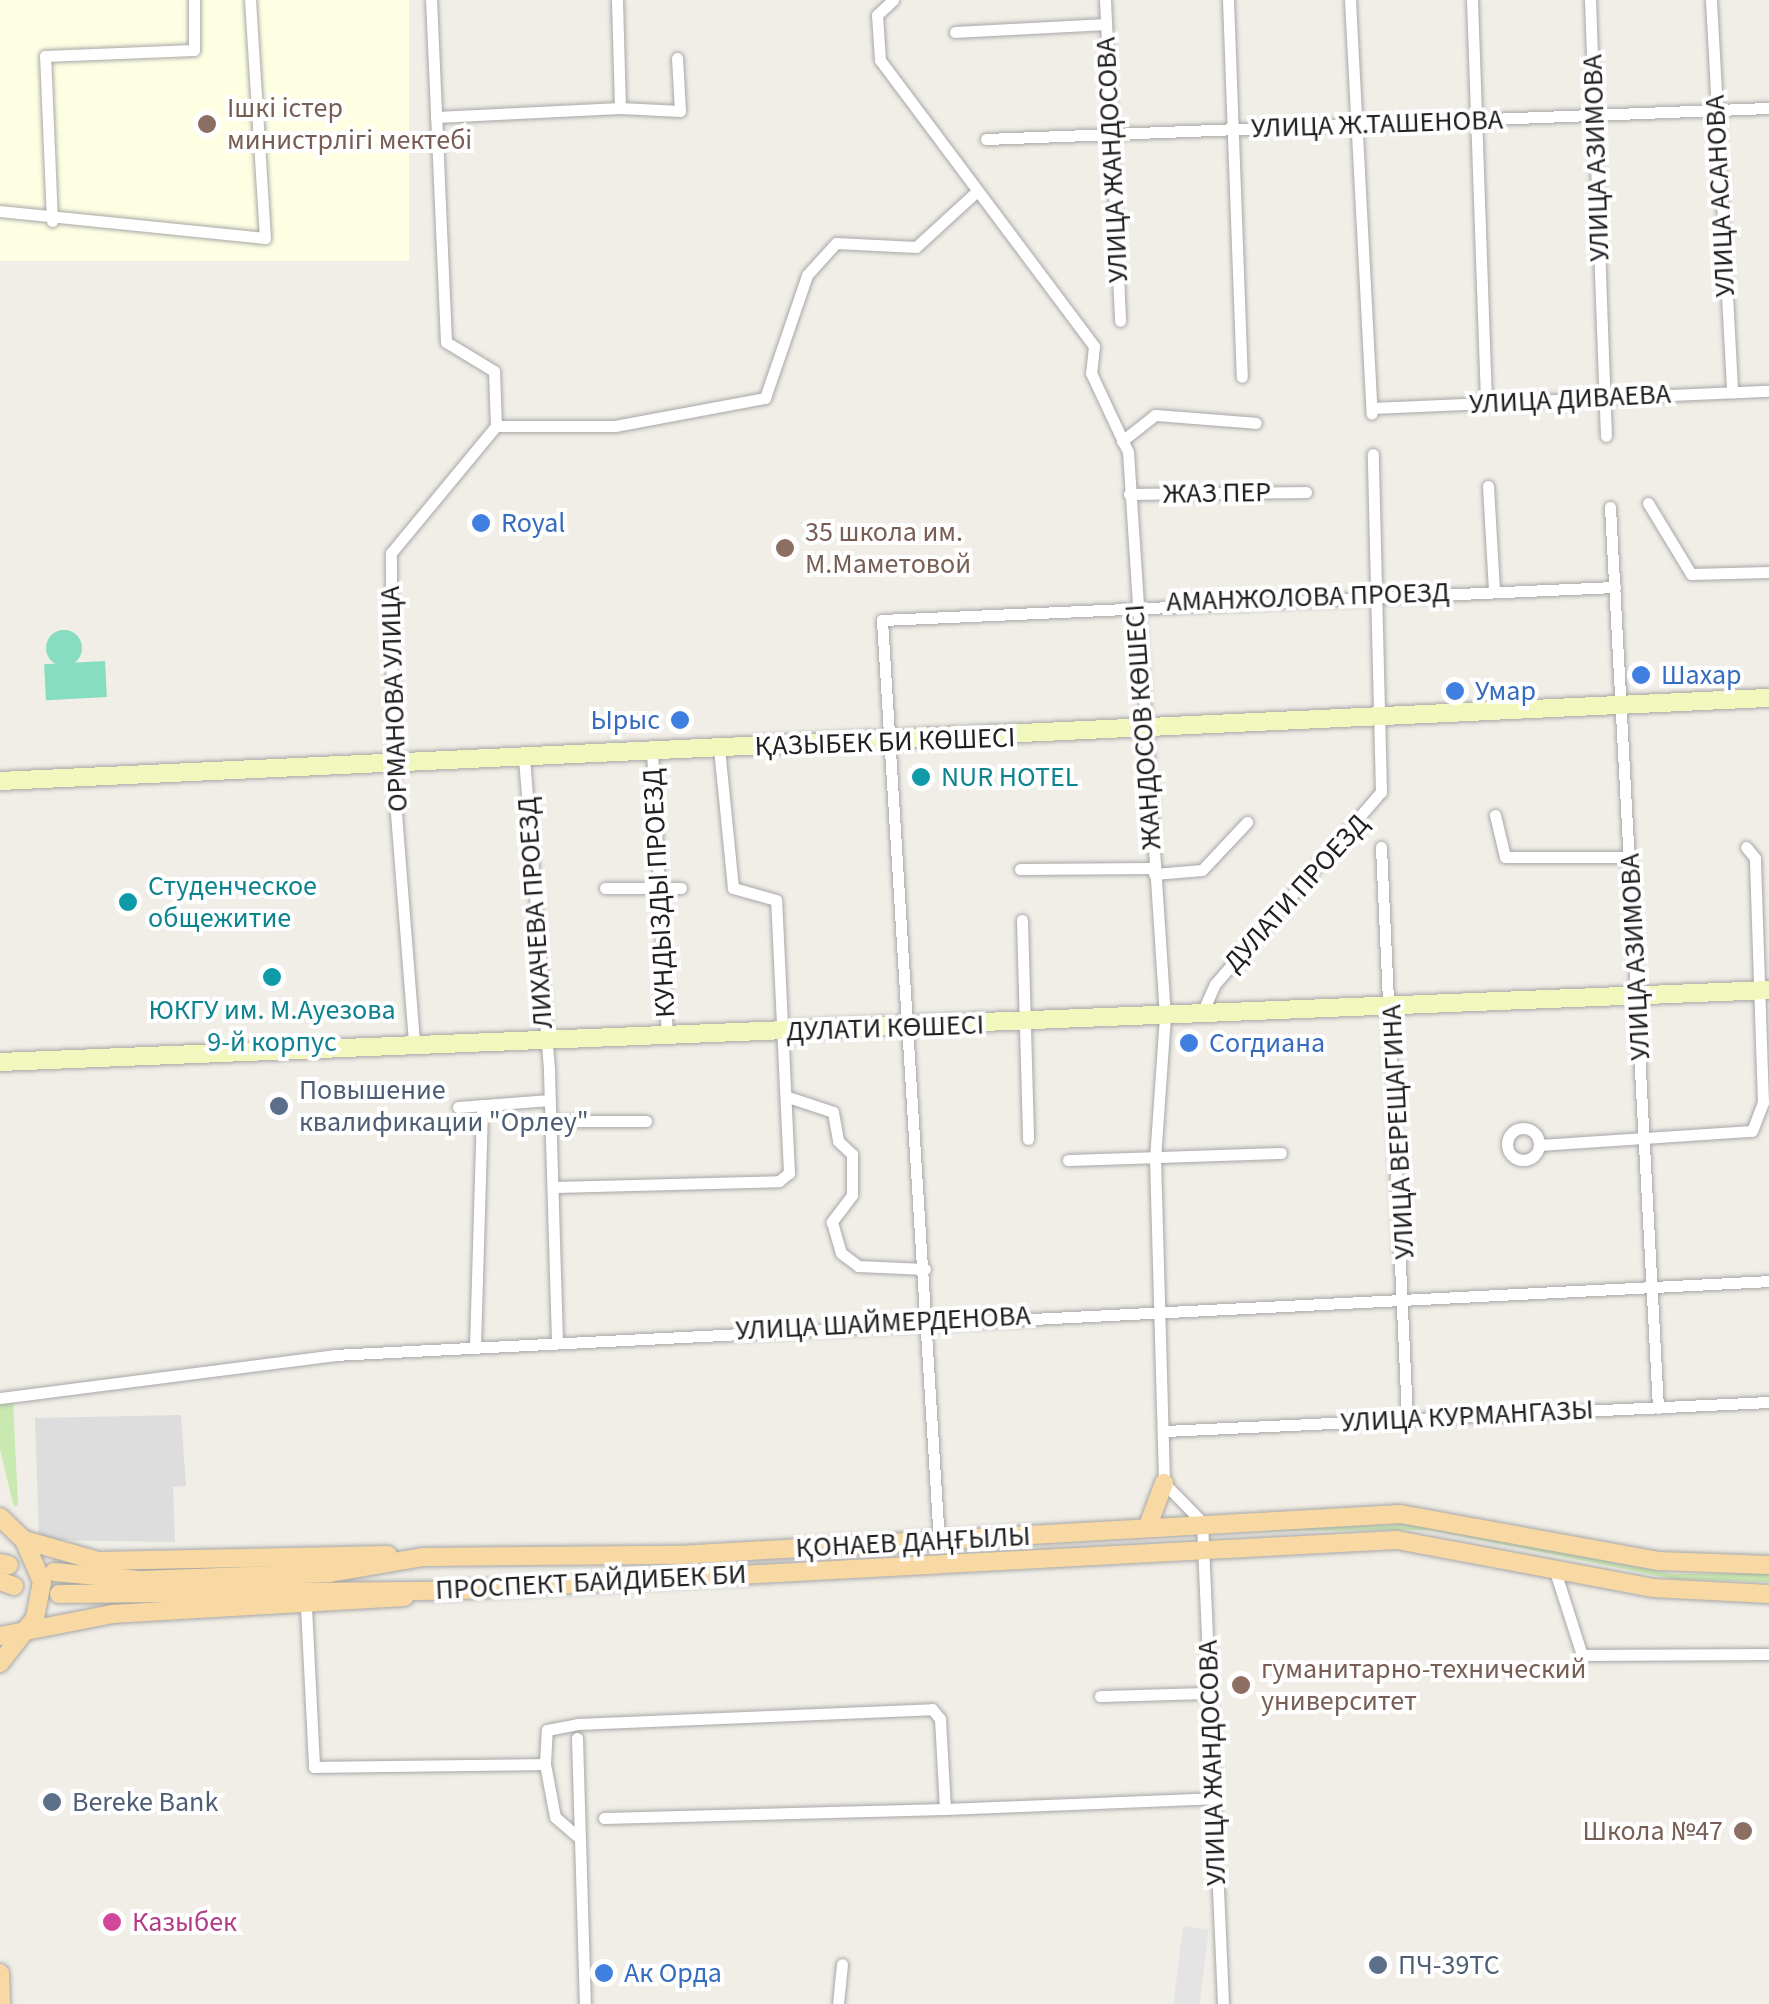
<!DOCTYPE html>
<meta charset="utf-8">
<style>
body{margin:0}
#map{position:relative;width:1769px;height:2004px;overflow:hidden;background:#f0eee7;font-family:"Source Sans 3",sans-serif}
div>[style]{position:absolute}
.residential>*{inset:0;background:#dedddd}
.education>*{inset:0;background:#fdfee2;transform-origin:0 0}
.grass>*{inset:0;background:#c8e9af}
.pitch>*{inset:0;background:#87ddc0;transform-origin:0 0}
.round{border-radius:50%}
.parking>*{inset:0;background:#e4e4e4;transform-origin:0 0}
.roads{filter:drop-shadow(0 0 2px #a7a7a7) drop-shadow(0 0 2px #a7a7a7)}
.street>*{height:11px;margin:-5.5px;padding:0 5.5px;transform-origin:5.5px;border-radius:5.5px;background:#fff}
.street>.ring{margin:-5.5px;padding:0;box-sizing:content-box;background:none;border:11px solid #fff;border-radius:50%}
.secondary>*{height:18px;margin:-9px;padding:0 9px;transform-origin:9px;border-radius:9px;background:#f2f8bd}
.primary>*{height:18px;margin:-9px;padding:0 9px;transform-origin:9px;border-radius:9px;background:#f9d9a3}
.dots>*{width:28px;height:28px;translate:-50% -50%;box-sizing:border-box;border:5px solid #fff;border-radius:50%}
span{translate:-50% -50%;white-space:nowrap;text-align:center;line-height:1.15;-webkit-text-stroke:8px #fff;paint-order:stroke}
.education-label{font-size:28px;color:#785e54}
.left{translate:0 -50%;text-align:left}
.right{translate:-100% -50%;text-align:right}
.street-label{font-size:28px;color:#202020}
.shop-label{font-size:28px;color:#366cbe}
.culture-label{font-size:28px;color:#0d838f}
.service-label{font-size:28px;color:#4e5e75}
.hotel-label{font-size:28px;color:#b23c85}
</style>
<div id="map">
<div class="residential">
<i style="clip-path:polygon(181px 1415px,186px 1486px,173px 1487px,175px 1542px,39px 1540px,35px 1418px)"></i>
</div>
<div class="education">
<i style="left:0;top:0;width:409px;height:261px"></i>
</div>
<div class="grass">
<i style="clip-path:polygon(13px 1401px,18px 1505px,14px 1507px,0 1450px,0 1403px)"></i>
<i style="clip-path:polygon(1412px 1524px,1673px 1574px,1769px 1573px,1769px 1582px,1673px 1579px,1431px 1530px,1224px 1531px)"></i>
</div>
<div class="pitch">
<i class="round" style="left:46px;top:630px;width:36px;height:36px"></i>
<i style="left:105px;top:661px;width:36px;height:61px;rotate:87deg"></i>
</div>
<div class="parking">
<i style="left:1183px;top:1926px;width:26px;height:78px;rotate:7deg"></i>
</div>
<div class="roads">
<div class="street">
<i style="left:893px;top:0;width:22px;rotate:137deg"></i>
<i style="left:877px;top:15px;width:45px;rotate:86.2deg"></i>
<i style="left:880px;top:60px;width:357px;rotate:53.2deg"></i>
<i style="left:1094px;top:346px;width:27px;rotate:96deg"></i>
<i style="left:1091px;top:373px;width:87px;rotate:64.9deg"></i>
<i style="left:1128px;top:452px;width:565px;rotate:86.25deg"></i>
<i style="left:1165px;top:1016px;width:142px;rotate:94deg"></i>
<i style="left:1155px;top:1158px;width:325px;rotate:88.4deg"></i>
<i style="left:1164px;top:1483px;width:54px;rotate:45.7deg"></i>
<i style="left:1202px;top:1522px;width:482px;rotate:87.5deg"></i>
<i style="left:1105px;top:0;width:321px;rotate:87.3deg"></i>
<i style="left:1228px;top:0;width:377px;rotate:87.9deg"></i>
<i style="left:1350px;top:0;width:414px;rotate:87deg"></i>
<i style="left:1472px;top:0;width:403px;rotate:88deg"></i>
<i style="left:1590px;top:0;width:436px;rotate:87.9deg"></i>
<i style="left:1711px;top:0;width:393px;rotate:86.9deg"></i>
<i style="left:955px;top:32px;width:151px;rotate:-3deg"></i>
<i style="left:620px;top:108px;width:60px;rotate:2.9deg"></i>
<i style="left:680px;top:111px;width:53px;rotate:-93.2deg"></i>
<i style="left:436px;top:117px;width:184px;rotate:-2.8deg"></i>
<i style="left:620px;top:108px;width:108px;rotate:-91.6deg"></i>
<i style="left:986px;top:139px;width:784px;rotate:-2.27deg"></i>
<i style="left:0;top:211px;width:266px;rotate:5.8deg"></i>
<i style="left:265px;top:238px;width:238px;rotate:-93.6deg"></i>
<i style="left:52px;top:221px;width:165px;rotate:-92.4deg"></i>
<i style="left:45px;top:56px;width:149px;rotate:-2.3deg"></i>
<i style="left:194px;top:50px;width:50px;rotate:-90deg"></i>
<i style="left:1372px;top:408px;width:397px;rotate:-2.5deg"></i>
<i style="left:496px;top:426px;width:119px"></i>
<i style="left:615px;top:426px;width:153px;rotate:-10.6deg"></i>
<i style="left:765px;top:398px;width:130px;rotate:-71.1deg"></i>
<i style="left:807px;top:275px;width:43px;rotate:-47.8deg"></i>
<i style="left:836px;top:243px;width:80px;rotate:2.9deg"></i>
<i style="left:916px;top:247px;width:81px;rotate:-42.5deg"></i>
<i style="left:1122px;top:441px;width:42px;rotate:-38.2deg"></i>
<i style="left:1155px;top:415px;width:101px;rotate:4.5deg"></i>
<i style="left:1488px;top:486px;width:104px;rotate:86.7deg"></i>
<i style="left:1129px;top:494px;width:177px;rotate:-0.6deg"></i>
<i style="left:1648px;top:503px;width:83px;rotate:58.8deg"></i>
<i style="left:1691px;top:574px;width:78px;rotate:-1.5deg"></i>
<i style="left:1610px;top:507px;width:902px;rotate:86.95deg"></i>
<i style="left:652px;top:751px;width:284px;rotate:87deg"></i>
<i style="left:524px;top:758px;width:315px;rotate:85.4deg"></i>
<i style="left:549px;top:1072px;width:269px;rotate:88.3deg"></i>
<i style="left:1495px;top:815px;width:43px;rotate:76.6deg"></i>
<i style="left:1505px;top:857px;width:125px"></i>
<i style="left:1381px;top:847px;width:571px;rotate:87.39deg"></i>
<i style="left:1020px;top:869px;width:133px;rotate:-0.4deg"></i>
<i style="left:1154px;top:874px;width:48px;rotate:-4.8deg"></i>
<i style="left:1202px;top:870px;width:66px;rotate:-46.8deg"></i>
<i style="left:605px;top:888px;width:76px"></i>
<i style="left:1022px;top:920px;width:219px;rotate:88.4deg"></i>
<i style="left:1202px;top:1013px;width:32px;rotate:-66deg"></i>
<i style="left:1215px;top:984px;width:254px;rotate:-49.2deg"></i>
<i style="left:1381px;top:792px;width:338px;rotate:-91.4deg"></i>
<i style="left:414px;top:1042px;width:279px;rotate:-94.5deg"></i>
<i style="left:392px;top:764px;width:211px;rotate:-90.3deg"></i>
<i style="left:391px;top:553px;width:165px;rotate:-50.4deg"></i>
<i style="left:496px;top:426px;width:55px;rotate:-92.1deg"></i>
<i style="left:494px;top:371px;width:56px;rotate:-148.9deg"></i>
<i style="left:446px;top:342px;width:342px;rotate:-92.5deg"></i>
<i style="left:788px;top:1097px;width:47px;rotate:18.4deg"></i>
<i style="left:833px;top:1112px;width:29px;rotate:80deg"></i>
<i style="left:838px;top:1141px;width:19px;rotate:43deg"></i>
<i style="left:852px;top:1154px;width:41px;rotate:90deg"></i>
<i style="left:852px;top:1195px;width:34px;rotate:127deg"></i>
<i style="left:832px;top:1222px;width:32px;rotate:74deg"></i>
<i style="left:841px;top:1253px;width:21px;rotate:37deg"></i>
<i style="left:858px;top:1266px;width:67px;rotate:2.6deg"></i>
<i style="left:458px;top:1107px;width:92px;rotate:-4.4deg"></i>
<i style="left:552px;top:1121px;width:94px"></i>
<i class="ring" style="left:1507px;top:1128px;width:21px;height:21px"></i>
<i style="left:1539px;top:1145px;width:213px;rotate:-3.8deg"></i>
<i style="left:1752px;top:1131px;width:30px;rotate:-69deg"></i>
<i style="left:1763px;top:1103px;width:245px;rotate:-91.9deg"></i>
<i style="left:1755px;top:858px;width:14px;rotate:-129deg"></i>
<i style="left:1068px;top:1160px;width:213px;rotate:-1.9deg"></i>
<i style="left:555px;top:1187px;width:224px;rotate:-1.5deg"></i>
<i style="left:779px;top:1181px;width:13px;rotate:-39deg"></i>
<i style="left:789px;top:1173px;width:273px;rotate:-92.7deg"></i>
<i style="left:776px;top:900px;width:45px;rotate:-164.4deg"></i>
<i style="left:733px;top:888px;width:141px;rotate:-95.7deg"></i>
<i style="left:475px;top:1346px;width:241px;rotate:-88.3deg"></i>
<i style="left:0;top:1398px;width:337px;rotate:-7.3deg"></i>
<i style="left:334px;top:1355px;width:1437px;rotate:-2.95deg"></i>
<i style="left:1165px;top:1431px;width:605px;rotate:-2.75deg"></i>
<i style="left:939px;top:1542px;width:924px;rotate:-93.54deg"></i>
<i style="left:882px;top:620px;width:734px;rotate:-2.58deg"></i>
<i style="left:1554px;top:1568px;width:91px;rotate:72.2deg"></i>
<i style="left:1582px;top:1655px;width:187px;rotate:-0.3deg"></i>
<i style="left:306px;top:1607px;width:160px;rotate:87.1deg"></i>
<i style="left:314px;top:1767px;width:231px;rotate:-0.7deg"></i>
<i style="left:545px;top:1764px;width:54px;rotate:79.3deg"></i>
<i style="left:555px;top:1817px;width:30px;rotate:41deg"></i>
<i style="left:1100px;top:1696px;width:109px;rotate:-1.6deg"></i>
<i style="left:577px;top:1738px;width:266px;rotate:88.3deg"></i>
<i style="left:545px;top:1764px;width:34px;rotate:-87deg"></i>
<i style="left:547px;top:1730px;width:31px;rotate:-11deg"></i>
<i style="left:577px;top:1724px;width:355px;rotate:-2.4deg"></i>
<i style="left:932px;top:1709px;width:13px;rotate:51deg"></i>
<i style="left:940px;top:1719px;width:90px;rotate:86.8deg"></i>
<i style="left:945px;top:1809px;width:269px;rotate:-2.3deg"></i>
<i style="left:604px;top:1818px;width:341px;rotate:-1.5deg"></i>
<i style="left:838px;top:2004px;width:40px;rotate:-84.3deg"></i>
</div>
<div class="secondary">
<i style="left:0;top:781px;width:1771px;rotate:-2.69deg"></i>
<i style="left:0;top:1062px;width:1770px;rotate:-2.33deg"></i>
</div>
<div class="primary">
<i style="left:0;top:1517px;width:33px;rotate:44deg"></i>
<i style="left:24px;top:1540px;width:46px;rotate:66.8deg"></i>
<i style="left:42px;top:1582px;width:37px;rotate:101deg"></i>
<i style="left:35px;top:1618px;width:57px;rotate:127.9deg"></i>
<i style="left:1148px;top:1526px;width:46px;rotate:-69.6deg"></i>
<i style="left:24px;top:1540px;width:77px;rotate:15.8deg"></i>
<i style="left:98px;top:1561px;width:290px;rotate:-1.2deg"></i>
<i style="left:0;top:1563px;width:9px;rotate:13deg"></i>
<i style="left:54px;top:1572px;width:86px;rotate:5.3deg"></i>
<i style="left:140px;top:1580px;width:190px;rotate:-2.1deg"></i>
<i style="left:330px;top:1573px;width:95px;rotate:-9.7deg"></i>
<i style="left:424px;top:1557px;width:254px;rotate:-0.5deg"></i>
<i style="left:678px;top:1555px;width:723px;rotate:-3.25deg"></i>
<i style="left:1400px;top:1514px;width:262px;rotate:10.3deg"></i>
<i style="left:1658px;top:1561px;width:111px;rotate:2.1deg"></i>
<i style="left:0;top:1581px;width:15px;rotate:20deg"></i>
<i style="left:59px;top:1594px;width:381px;rotate:-0.5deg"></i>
<i style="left:440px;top:1591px;width:958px;rotate:-3.05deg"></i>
<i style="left:1397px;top:1540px;width:260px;rotate:10.6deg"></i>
<i style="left:1653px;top:1588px;width:116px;rotate:3deg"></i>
<i style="left:0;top:1636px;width:114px;rotate:-11.1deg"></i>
<i style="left:112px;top:1614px;width:293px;rotate:-3.3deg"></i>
<i style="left:0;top:1973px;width:31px;rotate:88deg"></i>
</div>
</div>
<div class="dots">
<i style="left:207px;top:124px;background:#8d6e63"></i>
<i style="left:481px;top:523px;background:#3f7fe0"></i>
<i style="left:785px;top:548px;background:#8d6e63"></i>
<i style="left:1641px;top:675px;background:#3f7fe0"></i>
<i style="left:1455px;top:691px;background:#3f7fe0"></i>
<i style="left:680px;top:720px;background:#3f7fe0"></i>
<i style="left:921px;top:777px;background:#0f9aa8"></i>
<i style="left:128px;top:902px;background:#0f9aa8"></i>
<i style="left:272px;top:977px;background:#0f9aa8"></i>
<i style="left:1189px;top:1043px;background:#3f7fe0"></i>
<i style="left:279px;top:1106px;background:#5c6f8a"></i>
<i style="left:1241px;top:1685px;background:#8d6e63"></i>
<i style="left:52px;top:1802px;background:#5c6f8a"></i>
<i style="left:1743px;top:1831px;background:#8d6e63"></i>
<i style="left:112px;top:1922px;background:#d1479c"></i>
<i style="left:1378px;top:1965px;background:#5c6f8a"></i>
<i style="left:604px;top:1973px;background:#3f7fe0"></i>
</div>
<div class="education-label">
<span class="left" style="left:227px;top:124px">Ішкі істер<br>министрлігі мектебі</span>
<span class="left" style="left:805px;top:548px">35 школа им.<br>М.Маметовой</span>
<span class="left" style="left:1261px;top:1685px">гуманитарно-технический<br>университет</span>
<span class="right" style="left:1723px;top:1831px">Школа №47</span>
</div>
<div class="street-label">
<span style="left:1377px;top:124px;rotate:-2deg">УЛИЦА Ж.ТАШЕНОВА</span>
<span style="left:1596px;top:158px;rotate:-92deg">УЛИЦА АЗИМОВА</span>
<span style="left:1112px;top:160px;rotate:-93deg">УЛИЦА ЖАНДОСОВА</span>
<span style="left:1720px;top:196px;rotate:-93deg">УЛИЦА АСАНОВА</span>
<span style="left:1570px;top:399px;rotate:-3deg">УЛИЦА ДИВАЕВА</span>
<span style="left:1217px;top:493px;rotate:-1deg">ЖАЗ ПЕР</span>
<span style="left:1308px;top:597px;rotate:-2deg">АМАНЖОЛОВА ПРОЕЗД</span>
<span style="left:394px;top:699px;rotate:-92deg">ОРМАНОВА УЛИЦА</span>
<span style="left:1143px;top:727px;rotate:-94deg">ЖАНДОСОВ КӨШЕСІ</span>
<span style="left:885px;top:742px;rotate:-2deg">ҚАЗЫБЕК БИ КӨШЕСІ</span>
<span style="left:659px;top:893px;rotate:-93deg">КУНДЫЗДЫ ПРОЕЗД</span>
<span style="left:1296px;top:893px;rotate:-48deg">ДУЛАТИ ПРОЕЗД</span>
<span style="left:535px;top:913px;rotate:-94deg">ЛИХАЧЕВА ПРОЕЗД</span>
<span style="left:1635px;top:957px;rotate:-93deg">УЛИЦА АЗИМОВА</span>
<span style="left:885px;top:1028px;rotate:-2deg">ДУЛАТИ КӨШЕСІ</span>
<span style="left:1398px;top:1132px;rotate:-93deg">УЛИЦА ВЕРЕЩАГИНА</span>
<span style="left:883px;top:1323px;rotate:-3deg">УЛИЦА ШАЙМЕРДЕНОВА</span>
<span style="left:1467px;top:1416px;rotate:-3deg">УЛИЦА КУРМАНГАЗЫ</span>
<span style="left:913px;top:1542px;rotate:-3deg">ҚОНАЕВ ДАҢҒЫЛЫ</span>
<span style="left:591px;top:1582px;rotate:-3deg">ПРОСПЕКТ БАЙДИБЕК БИ</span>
<span style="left:1212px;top:1763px;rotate:-92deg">УЛИЦА ЖАНДОСОВА</span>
</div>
<div class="shop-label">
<span class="left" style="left:501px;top:523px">Royal</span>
<span class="left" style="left:1661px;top:675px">Шахар</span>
<span class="left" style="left:1475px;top:691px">Умар</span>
<span class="right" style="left:660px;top:720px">Ырыс</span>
<span class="left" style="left:1209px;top:1043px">Согдиана</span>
<span class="left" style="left:624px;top:1973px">Ак Орда</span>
</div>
<div class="culture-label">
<span class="left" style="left:941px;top:777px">NUR HOTEL</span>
<span class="left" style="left:148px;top:902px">Студенческое<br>общежитие</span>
<span style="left:272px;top:1026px">ЮКГУ им. М.Ауезова<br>9-й корпус</span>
</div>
<div class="service-label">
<span class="left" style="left:299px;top:1106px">Повышение<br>квалификации "Орлеу"</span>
<span class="left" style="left:72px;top:1802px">Bereke Bank</span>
<span class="left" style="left:1398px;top:1965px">ПЧ-39ТС</span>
</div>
<div class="hotel-label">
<span class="left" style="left:132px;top:1922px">Казыбек</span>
</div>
</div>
